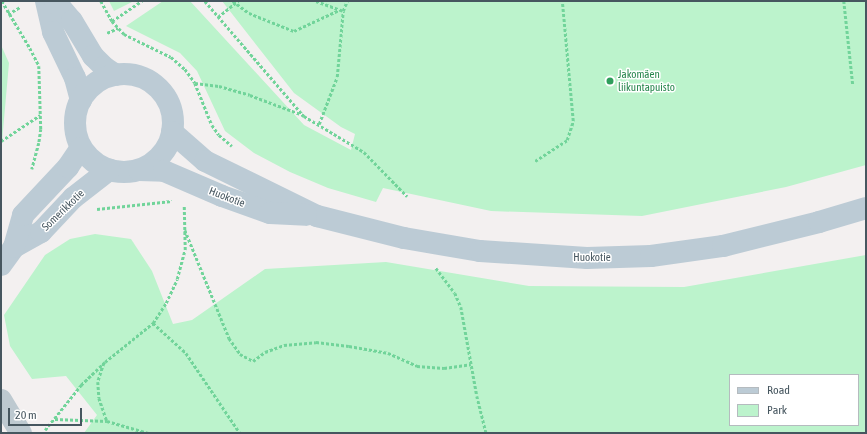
<!DOCTYPE html>
<meta charset="utf-8">
<style>
body{margin:0}
#map{position:relative;width:867px;height:434px;overflow:hidden;background:#f3f0f0;font-family:"Asap Condensed",sans-serif}
div>[style]{position:absolute}
.green>*{inset:0;background:#bcf3cc}
.path>*{height:2.5px;margin-top:-1.25px;transform-origin:0;background:repeating-linear-gradient(90deg,#71d49a 0 3px,transparent 0 5px)}
.tertiary>*{height:22px;margin:-11px;padding:0 11px;transform-origin:11px;border-radius:11px;background:#bdc9d0}
.secondary>*{height:22px;margin:-11px;padding:0 11px;transform-origin:11px;border-radius:11px;background:#bccbd5}
.secondary>.ring{margin:-11px;padding:0;box-sizing:content-box;background:none;border:22px solid #bccbd5;border-radius:50%}
.dots>*{width:11px;height:11px;translate:-50% -50%;box-sizing:border-box;border:2px solid #fff;border-radius:50%}
span{translate:-50% -50%;white-space:nowrap;text-align:center;line-height:1.15;-webkit-text-stroke:3px #fff;paint-order:stroke}
.leisure-label{font-size:11px;color:#27864d}
.left{translate:0 -50%;text-align:left}
.street-label{font-size:11px;color:#46565f}
.frame{position:absolute;inset:0;border:2px solid #46565f;pointer-events:none}
.legend{position:absolute;left:729px;top:374px;width:130px;height:52px;box-sizing:border-box;background:#fff;border:1px solid #b5bbbf;margin:0;padding:5px 7px;list-style:none;font-size:12px;color:#46565f}
.legend li{display:flex;align-items:center;gap:8px;height:20px}
.legend b{width:20px;border:1px solid #b5bbbf}
.scale{position:absolute;left:8px;top:408px;width:74px;height:18px;box-sizing:border-box;border:2px solid #46565f;border-top:0;padding-left:5px;font-size:12px;line-height:14px;white-space:nowrap;color:#46565f;-webkit-text-stroke:3px #fff;paint-order:stroke}
</style>
<div id="map">
<div class="green">
<i style="clip-path:polygon(109px 1px,134px 1px,114px 11px)"></i>
<i style="clip-path:polygon(163px 1px,190px 1px,304px 125px,351px 150px,355px 134px,341px 127px,294px 93px,222px 1px,866px 1px,866px 165px,786px 187px,642px 216px,491px 211px,383px 188px,376px 202px,328px 188px,290px 172px,254px 153px,225px 131px,197px 71px,180px 53px,126px 26px)"></i>
<i style="clip-path:polygon(1px 45px,9px 63px,1px 153px)"></i>
<i style="clip-path:polygon(evenodd,95px 234px,131px 239px,152px 271px,173px 324px,192px 320px,265px 269px,386px 262px,529px 286px,684px 287px,866px 255px,866px 433px,84px 433px,97px 415px,66px 376px,32px 379px,10px 346px,4px 315px,45px 255px,70px 239px,95px 234px,730px 375px,858px 375px,858px 425px,730px 425px,730px 375px)"></i>
</div>
<div class="path">
<i style="left:2px;top:1px;width:55px;rotate:59.2deg"></i>
<i style="left:30px;top:48px;width:20px;rotate:63deg"></i>
<i style="left:39px;top:66px;width:63px;rotate:88.2deg"></i>
<i style="left:41px;top:129px;width:14px;rotate:98deg"></i>
<i style="left:39px;top:143px;width:27px;rotate:105deg"></i>
<i style="left:101px;top:1px;width:23px;rotate:61deg"></i>
<i style="left:112px;top:21px;width:18px;rotate:47deg"></i>
<i style="left:124px;top:34px;width:52px;rotate:26.1deg"></i>
<i style="left:171px;top:57px;width:18px;rotate:41deg"></i>
<i style="left:185px;top:69px;width:17px;rotate:54deg"></i>
<i style="left:195px;top:83px;width:45px;rotate:68deg"></i>
<i style="left:212px;top:125px;width:12px;rotate:55deg"></i>
<i style="left:219px;top:135px;width:17px;rotate:40deg"></i>
<i style="left:205px;top:1px;width:152px;rotate:49.3deg"></i>
<i style="left:304px;top:116px;width:70px;rotate:31deg"></i>
<i style="left:364px;top:152px;width:62px;rotate:45.7deg"></i>
<i style="left:233px;top:1px;width:20px;rotate:37deg"></i>
<i style="left:249px;top:13px;width:48px;rotate:21.8deg"></i>
<i style="left:294px;top:31px;width:50px;rotate:-25deg"></i>
<i style="left:316px;top:1px;width:29px;rotate:20deg"></i>
<i style="left:844px;top:1px;width:84px;rotate:83.9deg"></i>
<i style="left:8px;top:14px;width:14px;rotate:-30deg"></i>
<i style="left:218px;top:17px;width:26px;rotate:-39deg"></i>
<i style="left:112px;top:21px;width:36px;rotate:-34deg"></i>
<i style="left:107px;top:33px;width:12px;rotate:-24deg"></i>
<i style="left:195px;top:83px;width:24px;rotate:7deg"></i>
<i style="left:219px;top:86px;width:32px;rotate:16deg"></i>
<i style="left:250px;top:95px;width:57px;rotate:20.7deg"></i>
<i style="left:319px;top:124px;width:50px;rotate:-69deg"></i>
<i style="left:337px;top:77px;width:66px;rotate:-84.8deg"></i>
<i style="left:343px;top:11px;width:11px;rotate:-68deg"></i>
<i style="left:1px;top:141px;width:47px;rotate:-33.7deg"></i>
<i style="left:535px;top:161px;width:38px;rotate:-33deg"></i>
<i style="left:567px;top:140px;width:20px;rotate:-72deg"></i>
<i style="left:573px;top:121px;width:121px;rotate:-95.2deg"></i>
<i style="left:97px;top:209px;width:75px;rotate:-6.1deg"></i>
<i style="left:185px;top:230px;width:117px;rotate:67.8deg"></i>
<i style="left:229px;top:338px;width:19px;rotate:55deg"></i>
<i style="left:240px;top:354px;width:15px;rotate:28deg"></i>
<i style="left:253px;top:361px;width:15px;rotate:-37deg"></i>
<i style="left:265px;top:352px;width:20px;rotate:-20deg"></i>
<i style="left:284px;top:345px;width:32px;rotate:-5deg"></i>
<i style="left:316px;top:342px;width:33px;rotate:7deg"></i>
<i style="left:349px;top:346px;width:40px;rotate:10deg"></i>
<i style="left:388px;top:353px;width:32px;rotate:24deg"></i>
<i style="left:417px;top:366px;width:27px;rotate:4deg"></i>
<i style="left:444px;top:368px;width:27px;rotate:-8deg"></i>
<i style="left:436px;top:268px;width:31px;rotate:53deg"></i>
<i style="left:455px;top:293px;width:15px;rotate:67deg"></i>
<i style="left:461px;top:307px;width:90px;rotate:79.8deg"></i>
<i style="left:477px;top:396px;width:38px;rotate:76deg"></i>
<i style="left:153px;top:323px;width:45px;rotate:42.3deg"></i>
<i style="left:186px;top:353px;width:97px;rotate:56deg"></i>
<i style="left:104px;top:363px;width:20px;rotate:108deg"></i>
<i style="left:98px;top:382px;width:16px;rotate:86deg"></i>
<i style="left:99px;top:398px;width:24px;rotate:71deg"></i>
<i style="left:55px;top:419px;width:52px;rotate:2.2deg"></i>
<i style="left:107px;top:421px;width:43px;rotate:16.3deg"></i>
<i style="left:45px;top:430px;width:58px;rotate:-51.3deg"></i>
<i style="left:81px;top:385px;width:33px;rotate:-44deg"></i>
<i style="left:105px;top:362px;width:62px;rotate:-39.1deg"></i>
<i style="left:153px;top:323px;width:24px;rotate:-57deg"></i>
<i style="left:166px;top:303px;width:26px;rotate:-65deg"></i>
<i style="left:177px;top:279px;width:30px;rotate:-75deg"></i>
<i style="left:185px;top:250px;width:44px;rotate:-91.3deg"></i>
</div>
<div class="tertiary">
<i style="left:1px;top:400px;width:39px;rotate:59deg"></i>
</div>
<div class="secondary">
<i style="left:46px;top:1px;width:32px;rotate:77deg"></i>
<i style="left:53px;top:32px;width:51px;rotate:64.4deg"></i>
<i style="left:75px;top:78px;width:23px;rotate:75deg"></i>
<i style="left:55px;top:1px;width:26px;rotate:50deg"></i>
<i style="left:72px;top:21px;width:41px;rotate:59deg"></i>
<i style="left:93px;top:56px;width:16px;rotate:45deg"></i>
<i style="left:104px;top:67px;width:14px;rotate:34deg"></i>
<i class="ring" style="left:75px;top:74px;width:76px;height:76px"></i>
<i style="left:172px;top:132px;width:44px;rotate:41.3deg"></i>
<i style="left:205px;top:161px;width:125px;rotate:26.2deg"></i>
<i style="left:317px;top:216px;width:90px;rotate:14.2deg"></i>
<i style="left:404px;top:238px;width:77px;rotate:9.7deg"></i>
<i style="left:480px;top:251px;width:107px;rotate:3.7deg"></i>
<i style="left:587px;top:258px;width:64px;rotate:-1.8deg"></i>
<i style="left:651px;top:256px;width:73px;rotate:-7.9deg"></i>
<i style="left:723px;top:246px;width:99px;rotate:-14deg"></i>
<i style="left:819px;top:222px;width:49px;rotate:-16.6deg"></i>
<i style="left:139px;top:170px;width:25px;rotate:2deg"></i>
<i style="left:164px;top:171px;width:63px;rotate:23.3deg"></i>
<i style="left:222px;top:196px;width:51px;rotate:19.5deg"></i>
<i style="left:270px;top:213px;width:36px;rotate:3deg"></i>
<i style="left:14px;top:247px;width:31px;rotate:-29deg"></i>
<i style="left:41px;top:232px;width:47px;rotate:-46.7deg"></i>
<i style="left:73px;top:198px;width:46px;rotate:-37.9deg"></i>
<i style="left:1px;top:265px;width:22px;rotate:-54deg"></i>
<i style="left:14px;top:247px;width:33px;rotate:-74deg"></i>
<i style="left:23px;top:215px;width:66px;rotate:-46.8deg"></i>
<i style="left:68px;top:167px;width:23px;rotate:-56deg"></i>
</div>
<div class="dots">
<i style="left:610px;top:81px;background:#2e9e5b"></i>
</div>
<div class="leisure-label">
<span class="left" style="left:618px;top:81px">Jakomäen<br>liikuntapuisto</span>
</div>
<div class="street-label">
<span style="left:227px;top:197px;rotate:21deg">Huokotie</span>
<span style="left:63px;top:210px;rotate:-44deg">Somerikkotie</span>
<span style="left:592px;top:257px">Huokotie</span>
</div>
<div class="frame"></div>
<ul class="legend">
<li><b style="height:5px;background:#bccbd5"></b>Road</li>
<li><b style="height:11px;background:#bcf3cc"></b>Park</li>
</ul>
<div class="scale">20 m</div>
</div>
